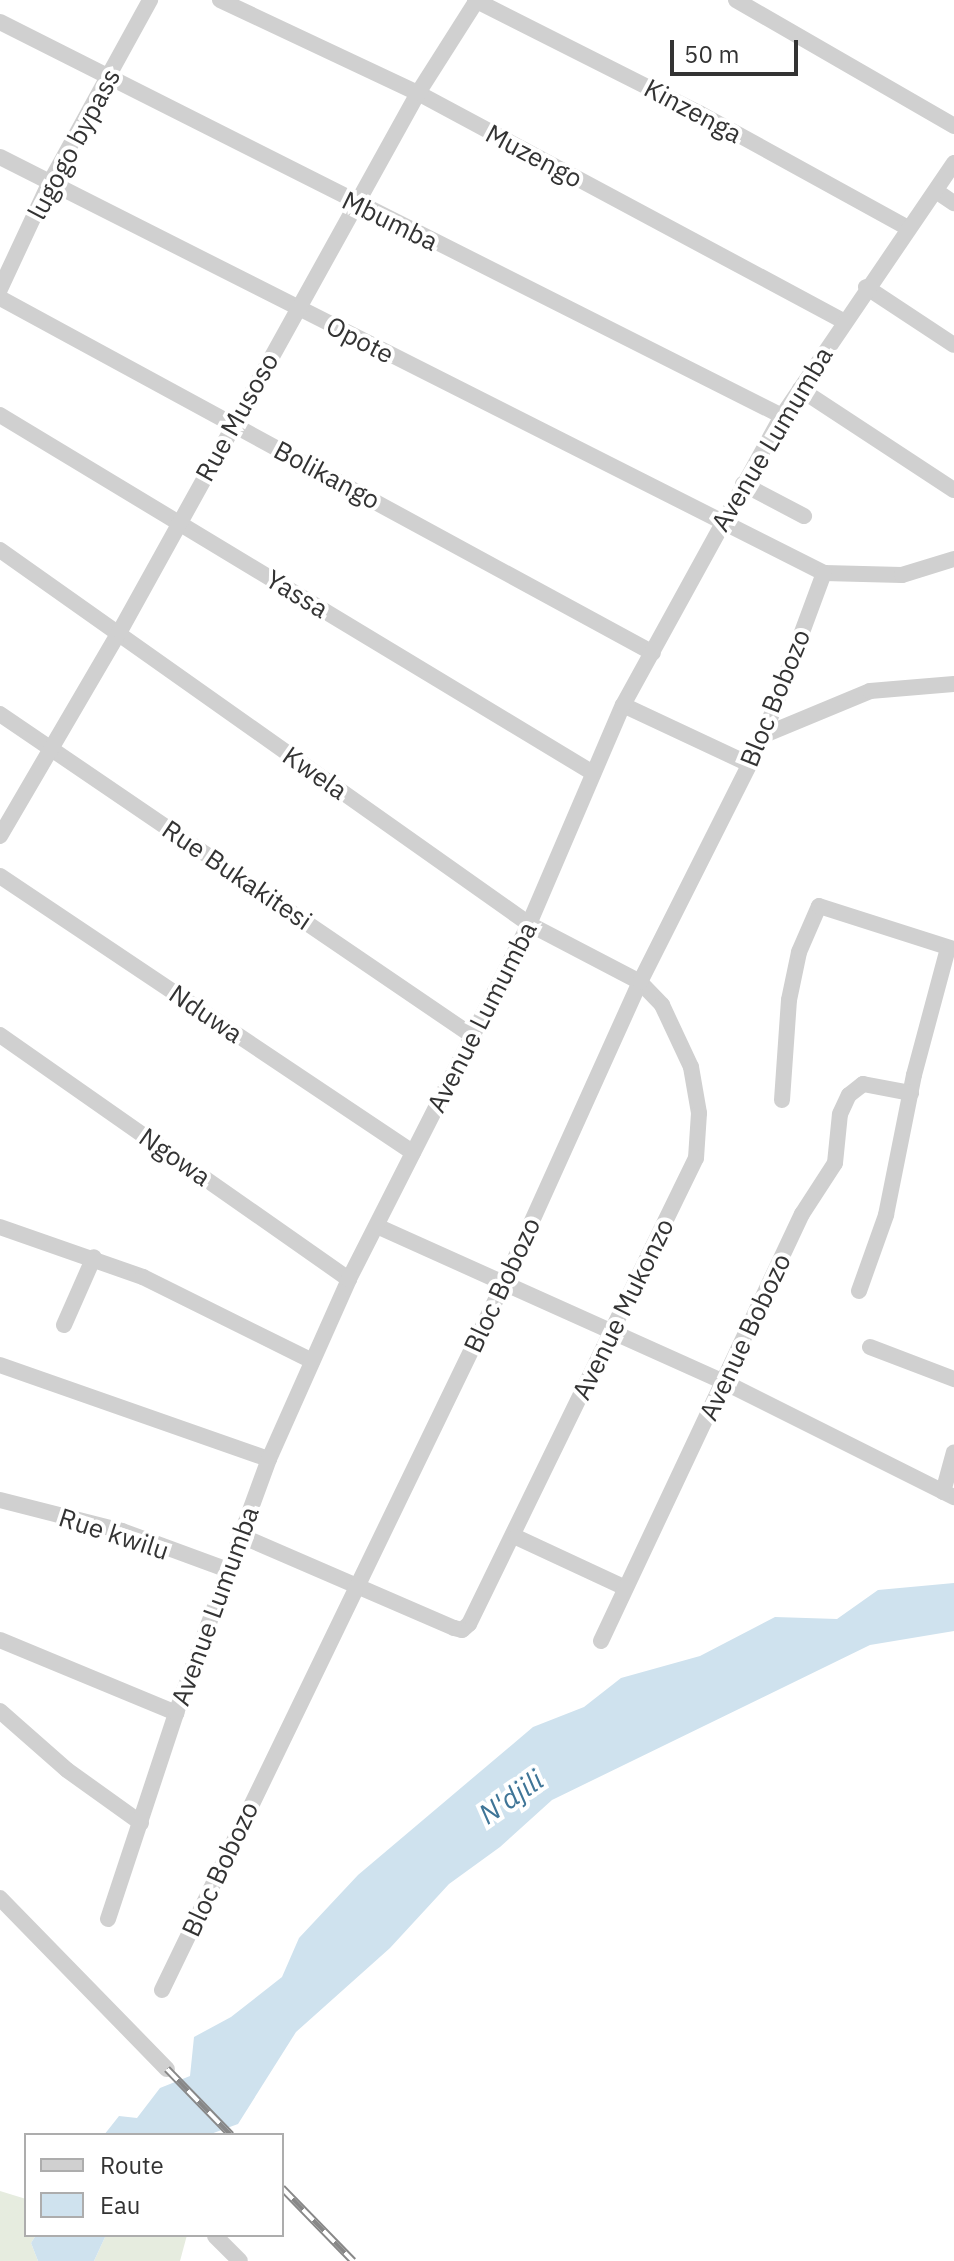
<!DOCTYPE html>
<style>
body{margin:0}
#map{position:relative;width:954px;height:2261px;overflow:hidden;background:#fff;font-family:"IBM Plex Sans",sans-serif}
div>[style]{position:absolute}
.green>*{inset:0;background:#e6ecdf}
.water>*{inset:0;background:#cfe2ee}
.street>*{height:16px;margin:-8px;padding:0 8px;transform-origin:8px;border-radius:8px;background:#d0d0d0}
.rail>*{height:8px;margin-top:-4px;transform-origin:0;background:repeating-linear-gradient(90deg,#fff 0 15px,#888 0 30px);box-sizing:border-box;border-block:2px solid #888}
span{translate:-50% -50%;white-space:nowrap;text-align:center;line-height:1.15;-webkit-text-stroke:8px #fff;paint-order:stroke}
.street-label{font-size:26px;color:#333}
.water-label{font-size:28px;color:#3f7597;font-style:italic}
.legend{position:absolute;left:24px;top:2133px;width:260px;height:104px;box-sizing:border-box;background:#fff;border:2px solid #adadad;margin:0;padding:10px 14px;list-style:none;font-size:24px;color:#333}
.legend li{display:flex;align-items:center;gap:16px;height:40px}
.legend b{width:40px;border:2px solid #adadad}
.scale{position:absolute;left:670px;top:40px;width:128px;height:36px;box-sizing:border-box;border:4px solid #333;border-top:0;padding-left:10px;font-size:24px;line-height:28px;white-space:nowrap;color:#333;-webkit-text-stroke:6px #fff;paint-order:stroke}
</style>
<div id="map">
<div class="green">
<i style="clip-path:polygon(0 2191px,26px 2199px,26px 2235px,36px 2235px,31px 2243px,38px 2261px,0 2261px)"></i>
<i style="clip-path:polygon(106px 2235px,187px 2235px,180px 2261px,94px 2261px)"></i>
</div>
<div class="water">
<i style="clip-path:polygon(954px 1583px,954px 1631px,870px 1645px,552px 1800px,500px 1847px,449px 1884px,390px 1948px,296px 2032px,238px 2124px,208px 2135px,104px 2135px,119px 2116px,137px 2118px,160px 2088px,190px 2076px,194px 2037px,231px 2017px,282px 1977px,299px 1938px,358px 1875px,533px 1727px,584px 1707px,621px 1678px,700px 1656px,775px 1617px,837px 1619px,878px 1590px)"></i>
<i style="clip-path:polygon(36px 2235px,106px 2235px,94px 2261px,38px 2261px,31px 2243px)"></i>
</div>
<div class="street">
<i style="left:220px;top:0;width:219px;rotate:25.2deg"></i>
<i style="left:418px;top:93px;width:483px;rotate:28.2deg"></i>
<i style="left:475px;top:0;width:251px;rotate:26.8deg"></i>
<i style="left:699px;top:113px;width:239px;rotate:28.8deg"></i>
<i style="left:736px;top:0;width:252px;rotate:30deg"></i>
<i style="left:0;top:22px;width:876px;rotate:26.74deg"></i>
<i style="left:0;top:157px;width:923px;rotate:26.79deg"></i>
<i style="left:824px;top:573px;width:78px;rotate:1.5deg"></i>
<i style="left:902px;top:575px;width:54px;rotate:-17.1deg"></i>
<i style="left:936px;top:191px;width:22px;rotate:34deg"></i>
<i style="left:866px;top:287px;width:105px;rotate:33.4deg"></i>
<i style="left:0;top:289px;width:116px;rotate:-65deg"></i>
<i style="left:49px;top:184px;width:210px;rotate:-61.2deg"></i>
<i style="left:0;top:298px;width:743px;rotate:28.53deg"></i>
<i style="left:800px;top:389px;width:184px;rotate:33.3deg"></i>
<i style="left:0;top:415px;width:693px;rotate:31.12deg"></i>
<i style="left:743px;top:484px;width:69px;rotate:27.7deg"></i>
<i style="left:0;top:550px;width:648px;rotate:35.26deg"></i>
<i style="left:529px;top:924px;width:125px;rotate:27.6deg"></i>
<i style="left:640px;top:982px;width:32px;rotate:46deg"></i>
<i style="left:662px;top:1005px;width:68px;rotate:64.9deg"></i>
<i style="left:691px;top:1067px;width:47px;rotate:80.1deg"></i>
<i style="left:699px;top:1113px;width:45px;rotate:93.8deg"></i>
<i style="left:696px;top:1158px;width:518px;rotate:115.97deg"></i>
<i style="left:469px;top:1624px;width:9px;rotate:139deg"></i>
<i style="left:462px;top:1630px;width:8px;rotate:-166deg"></i>
<i style="left:454px;top:1628px;width:232px;rotate:-156.6deg"></i>
<i style="left:623px;top:705px;width:139px;rotate:25.1deg"></i>
<i style="left:0;top:714px;width:574px;rotate:34.27deg"></i>
<i style="left:764px;top:735px;width:115px;rotate:-22.5deg"></i>
<i style="left:870px;top:691px;width:84px;rotate:-4.8deg"></i>
<i style="left:0;top:836px;width:238px;rotate:-59.7deg"></i>
<i style="left:120px;top:631px;width:615px;rotate:-61.02deg"></i>
<i style="left:418px;top:93px;width:110px;rotate:-57.6deg"></i>
<i style="left:0;top:876px;width:497px;rotate:33.8deg"></i>
<i style="left:0;top:1035px;width:426px;rotate:35deg"></i>
<i style="left:782px;top:1100px;width:100px;rotate:-86deg"></i>
<i style="left:789px;top:1000px;width:49px;rotate:-78.2deg"></i>
<i style="left:799px;top:952px;width:50px;rotate:-66.5deg"></i>
<i style="left:819px;top:906px;width:142px;rotate:17.7deg"></i>
<i style="left:0;top:1227px;width:151px;rotate:19.3deg"></i>
<i style="left:143px;top:1277px;width:189px;rotate:26.4deg"></i>
<i style="left:379px;top:1227px;width:380px;rotate:24.2deg"></i>
<i style="left:726px;top:1383px;width:255px;rotate:26.6deg"></i>
<i style="left:859px;top:1291px;width:81px;rotate:-70.4deg"></i>
<i style="left:886px;top:1215px;width:143px;rotate:-78.7deg"></i>
<i style="left:914px;top:1075px;width:131px;rotate:-75deg"></i>
<i style="left:64px;top:1325px;width:74px;rotate:-66.2deg"></i>
<i style="left:870px;top:1347px;width:90px;rotate:20.9deg"></i>
<i style="left:0;top:1365px;width:285px;rotate:19.3deg"></i>
<i style="left:943px;top:1492px;width:41px;rotate:-74.6deg"></i>
<i style="left:0;top:1500px;width:126px;rotate:14.3deg"></i>
<i style="left:122px;top:1531px;width:113px;rotate:20.2deg"></i>
<i style="left:516px;top:1537px;width:118px;rotate:25deg"></i>
<i style="left:0;top:1640px;width:191px;rotate:22.5deg"></i>
<i style="left:601px;top:1641px;width:472px;rotate:-64.8deg"></i>
<i style="left:802px;top:1214px;width:61px;rotate:-57.1deg"></i>
<i style="left:835px;top:1163px;width:49px;rotate:-84.2deg"></i>
<i style="left:840px;top:1114px;width:21px;rotate:-65deg"></i>
<i style="left:849px;top:1095px;width:18px;rotate:-38deg"></i>
<i style="left:863px;top:1084px;width:49px;rotate:10.6deg"></i>
<i style="left:0;top:1711px;width:89px;rotate:41.4deg"></i>
<i style="left:67px;top:1770px;width:91px;rotate:35.6deg"></i>
<i style="left:0;top:1898px;width:239px;rotate:45.7deg"></i>
<i style="left:108px;top:1919px;width:217px;rotate:-71.7deg"></i>
<i style="left:176px;top:1713px;width:270px;rotate:-69.9deg"></i>
<i style="left:269px;top:1459px;width:197px;rotate:-66deg"></i>
<i style="left:349px;top:1279px;width:398px;rotate:-63.1deg"></i>
<i style="left:529px;top:924px;width:238px;rotate:-66.8deg"></i>
<i style="left:623px;top:705px;width:330px;rotate:-61.2deg"></i>
<i style="left:782px;top:416px;width:306px;rotate:-55.8deg"></i>
<i style="left:162px;top:1990px;width:785px;rotate:-64.19deg"></i>
<i style="left:504px;top:1283px;width:330px;rotate:-65.7deg"></i>
<i style="left:640px;top:982px;width:276px;rotate:-63.3deg"></i>
<i style="left:764px;top:735px;width:173px;rotate:-69.7deg"></i>
<i style="left:215px;top:2236px;width:35px;rotate:45deg"></i>
</div>
<div class="rail">
<i style="left:167px;top:2069px;width:92px;rotate:45.9deg"></i>
<i style="left:282px;top:2188px;width:102px;rotate:45.8deg"></i>
</div>
<div class="street-label">
<span style="left:693px;top:111px;rotate:28deg">Kinzenga</span>
<span style="left:74px;top:144px;rotate:-62deg">lugogo bypass</span>
<span style="left:534px;top:156px;rotate:28deg">Muzengo</span>
<span style="left:390px;top:221px;rotate:26deg">Mbumba</span>
<span style="left:360px;top:340px;rotate:27deg">Opote</span>
<span style="left:237px;top:417px;rotate:-61deg">Rue Musoso</span>
<span style="left:772px;top:439px;rotate:-59deg">Avenue Lumumba</span>
<span style="left:327px;top:475px;rotate:28deg">Bolikango</span>
<span style="left:297px;top:594px;rotate:31deg">Yassa</span>
<span style="left:775px;top:698px;rotate:-68deg">Bloc Bobozo</span>
<span style="left:315px;top:773px;rotate:35deg">Kwela</span>
<span style="left:237px;top:875px;rotate:34deg">Rue Bukakitesi</span>
<span style="left:206px;top:1014px;rotate:34deg">Nduwa</span>
<span style="left:482px;top:1017px;rotate:-63deg">Avenue Lumumba</span>
<span style="left:175px;top:1157px;rotate:35deg">Ngowa</span>
<span style="left:502px;top:1285px;rotate:-65deg">Bloc Bobozo</span>
<span style="left:623px;top:1309px;rotate:-64deg">Avenue Mukonzo</span>
<span style="left:745px;top:1337px;rotate:-65deg">Avenue Bobozo</span>
<span style="left:114px;top:1534px;rotate:18deg">Rue kwilu</span>
<span style="left:215px;top:1606px;rotate:-70deg">Avenue Lumumba</span>
<span style="left:220px;top:1869px;rotate:-65deg">Bloc Bobozo</span>
</div>
<div class="water-label">
<span style="left:511px;top:1797px;rotate:-35deg">N'djili</span>
</div>
<ul class="legend">
<li><b style="height:10px;background:#d0d0d0"></b>Route</li>
<li><b style="height:22px;background:#cfe2ee"></b>Eau</li>
</ul>
<div class="scale">50 m</div>
</div>
